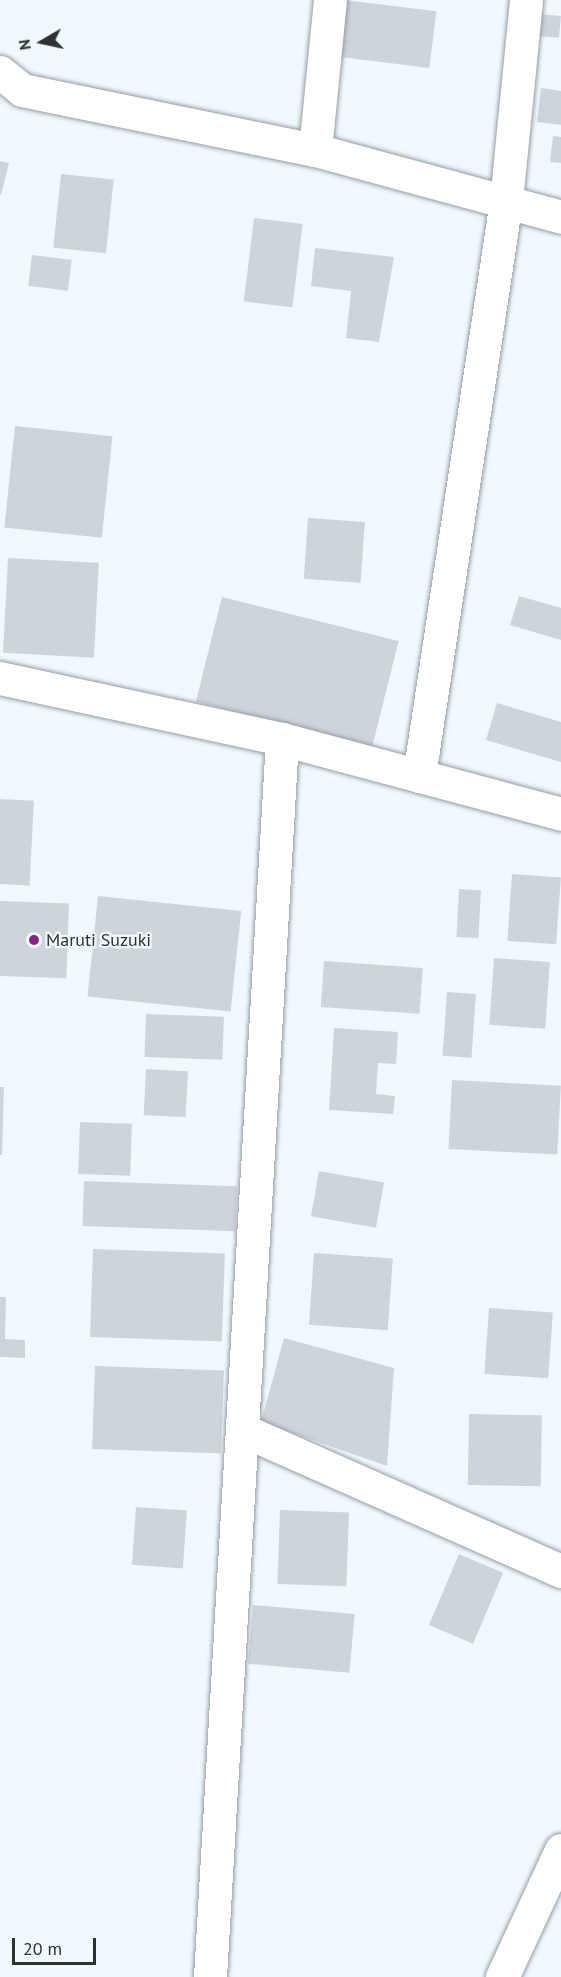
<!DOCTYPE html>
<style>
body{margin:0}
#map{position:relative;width:561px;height:1977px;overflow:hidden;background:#f0f9fe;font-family:"PT Sans",sans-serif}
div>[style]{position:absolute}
.building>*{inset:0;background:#ced4db;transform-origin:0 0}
.roads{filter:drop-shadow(0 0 2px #959da2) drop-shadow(0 0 2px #959da2)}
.minor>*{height:33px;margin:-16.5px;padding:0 16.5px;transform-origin:16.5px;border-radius:16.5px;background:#fff}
.dots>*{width:16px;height:16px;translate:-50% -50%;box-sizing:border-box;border:3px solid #f0f9fe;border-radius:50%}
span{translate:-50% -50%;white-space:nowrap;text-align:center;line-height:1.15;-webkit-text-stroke:4.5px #f0f9fe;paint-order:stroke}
.poi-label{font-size:18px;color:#2e3133}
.left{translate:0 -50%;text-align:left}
.north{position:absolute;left:12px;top:12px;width:60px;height:60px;-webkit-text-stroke:4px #f0f9fe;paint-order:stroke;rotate:261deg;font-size:16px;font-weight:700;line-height:24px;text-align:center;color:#2e3133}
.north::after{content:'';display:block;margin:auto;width:21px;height:27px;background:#2e3133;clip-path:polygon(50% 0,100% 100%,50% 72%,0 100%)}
.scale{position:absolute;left:12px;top:1938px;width:84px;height:27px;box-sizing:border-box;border:3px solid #2e3133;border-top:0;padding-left:8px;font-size:18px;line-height:21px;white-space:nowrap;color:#2e3133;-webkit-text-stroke:4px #f0f9fe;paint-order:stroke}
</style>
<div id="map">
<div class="building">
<i style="left:344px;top:0;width:93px;height:57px;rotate:7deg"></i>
<i style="left:539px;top:14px;width:22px;height:22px;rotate:5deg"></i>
<i style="clip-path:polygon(541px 88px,561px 91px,561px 125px,537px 122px)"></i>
<i style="clip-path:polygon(553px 136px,561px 137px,561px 163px,550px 162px)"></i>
<i style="clip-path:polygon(0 161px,9px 163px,1px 195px,0 194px)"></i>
<i style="left:61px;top:174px;width:53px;height:74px;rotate:6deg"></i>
<i style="left:254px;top:218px;width:49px;height:84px;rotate:7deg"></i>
<i style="clip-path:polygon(315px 248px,394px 257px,379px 342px,346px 338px,351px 291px,311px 286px)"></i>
<i style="left:32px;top:255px;width:40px;height:31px;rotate:7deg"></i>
<i style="left:15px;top:426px;width:98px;height:102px;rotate:6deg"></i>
<i style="left:308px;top:518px;width:57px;height:61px;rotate:4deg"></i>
<i style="left:8px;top:558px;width:91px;height:95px;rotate:3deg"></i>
<i style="clip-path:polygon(519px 596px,561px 608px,561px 640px,510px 625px)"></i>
<i style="left:222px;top:597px;width:182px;height:108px;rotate:14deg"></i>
<i style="clip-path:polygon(497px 703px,561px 722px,561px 762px,486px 740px)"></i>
<i style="left:0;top:799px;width:34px;height:85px;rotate:3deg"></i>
<i style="left:512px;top:874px;width:49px;height:67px;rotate:4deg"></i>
<i style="left:459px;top:889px;width:22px;height:48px;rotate:3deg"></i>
<i style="left:98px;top:896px;width:144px;height:101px;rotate:6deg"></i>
<i style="left:0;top:901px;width:69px;height:75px;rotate:2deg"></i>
<i style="left:494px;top:958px;width:56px;height:67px;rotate:4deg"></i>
<i style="left:324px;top:961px;width:99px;height:46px;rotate:4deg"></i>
<i style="left:447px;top:992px;width:29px;height:64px;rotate:4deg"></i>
<i style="left:146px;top:1014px;width:78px;height:43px;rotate:2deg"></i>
<i style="clip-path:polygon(334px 1028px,398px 1032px,396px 1064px,378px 1063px,376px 1094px,395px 1096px,393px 1114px,329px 1110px)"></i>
<i style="left:146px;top:1069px;width:42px;height:46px;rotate:3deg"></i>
<i style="left:452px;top:1080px;width:109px;height:69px;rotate:3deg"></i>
<i style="clip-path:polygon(0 1087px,4px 1087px,2px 1155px,0 1155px)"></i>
<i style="left:80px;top:1122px;width:52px;height:52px;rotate:2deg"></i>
<i style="left:319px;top:1171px;width:66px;height:46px;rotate:10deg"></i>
<i style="left:84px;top:1181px;width:153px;height:45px;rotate:2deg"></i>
<i style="left:93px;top:1249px;width:132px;height:88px;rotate:2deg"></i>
<i style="left:314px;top:1253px;width:79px;height:72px;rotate:4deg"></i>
<i style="clip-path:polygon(0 1297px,6px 1297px,5px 1339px,25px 1340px,25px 1358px,0 1357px)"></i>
<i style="left:489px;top:1308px;width:64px;height:66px;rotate:4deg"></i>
<i style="clip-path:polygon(284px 1338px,394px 1368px,387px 1466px,261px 1422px)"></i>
<i style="left:95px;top:1366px;width:129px;height:83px;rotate:2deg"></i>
<i style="left:469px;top:1414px;width:73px;height:71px;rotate:1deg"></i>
<i style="left:136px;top:1507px;width:51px;height:58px;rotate:4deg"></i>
<i style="left:280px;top:1510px;width:69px;height:74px;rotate:2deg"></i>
<i style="left:459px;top:1554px;width:48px;height:77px;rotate:23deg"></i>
<i style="left:253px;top:1605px;width:102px;height:59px;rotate:5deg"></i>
</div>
<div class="roads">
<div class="minor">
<i style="left:0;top:72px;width:28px;rotate:39deg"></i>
<i style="left:22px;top:90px;width:299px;rotate:11.6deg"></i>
<i style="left:315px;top:150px;width:255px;rotate:15.2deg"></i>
<i style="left:315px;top:150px;width:151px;rotate:-84.3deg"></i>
<i style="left:0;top:678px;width:289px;rotate:12.2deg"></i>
<i style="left:282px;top:739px;width:289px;rotate:15deg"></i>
<i style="left:419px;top:776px;width:582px;rotate:-81.4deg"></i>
<i style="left:506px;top:201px;width:202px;rotate:-84.3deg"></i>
<i style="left:245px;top:1431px;width:346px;rotate:23.9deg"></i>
<i style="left:210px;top:1977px;width:1240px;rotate:-86.67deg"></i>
<i style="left:502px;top:1977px;width:140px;rotate:-65.1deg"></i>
</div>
</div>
<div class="dots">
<i style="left:34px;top:940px;background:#871f86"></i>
</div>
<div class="poi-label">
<span class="left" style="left:46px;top:940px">Maruti Suzuki</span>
</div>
<div class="north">N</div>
<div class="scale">20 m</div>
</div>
